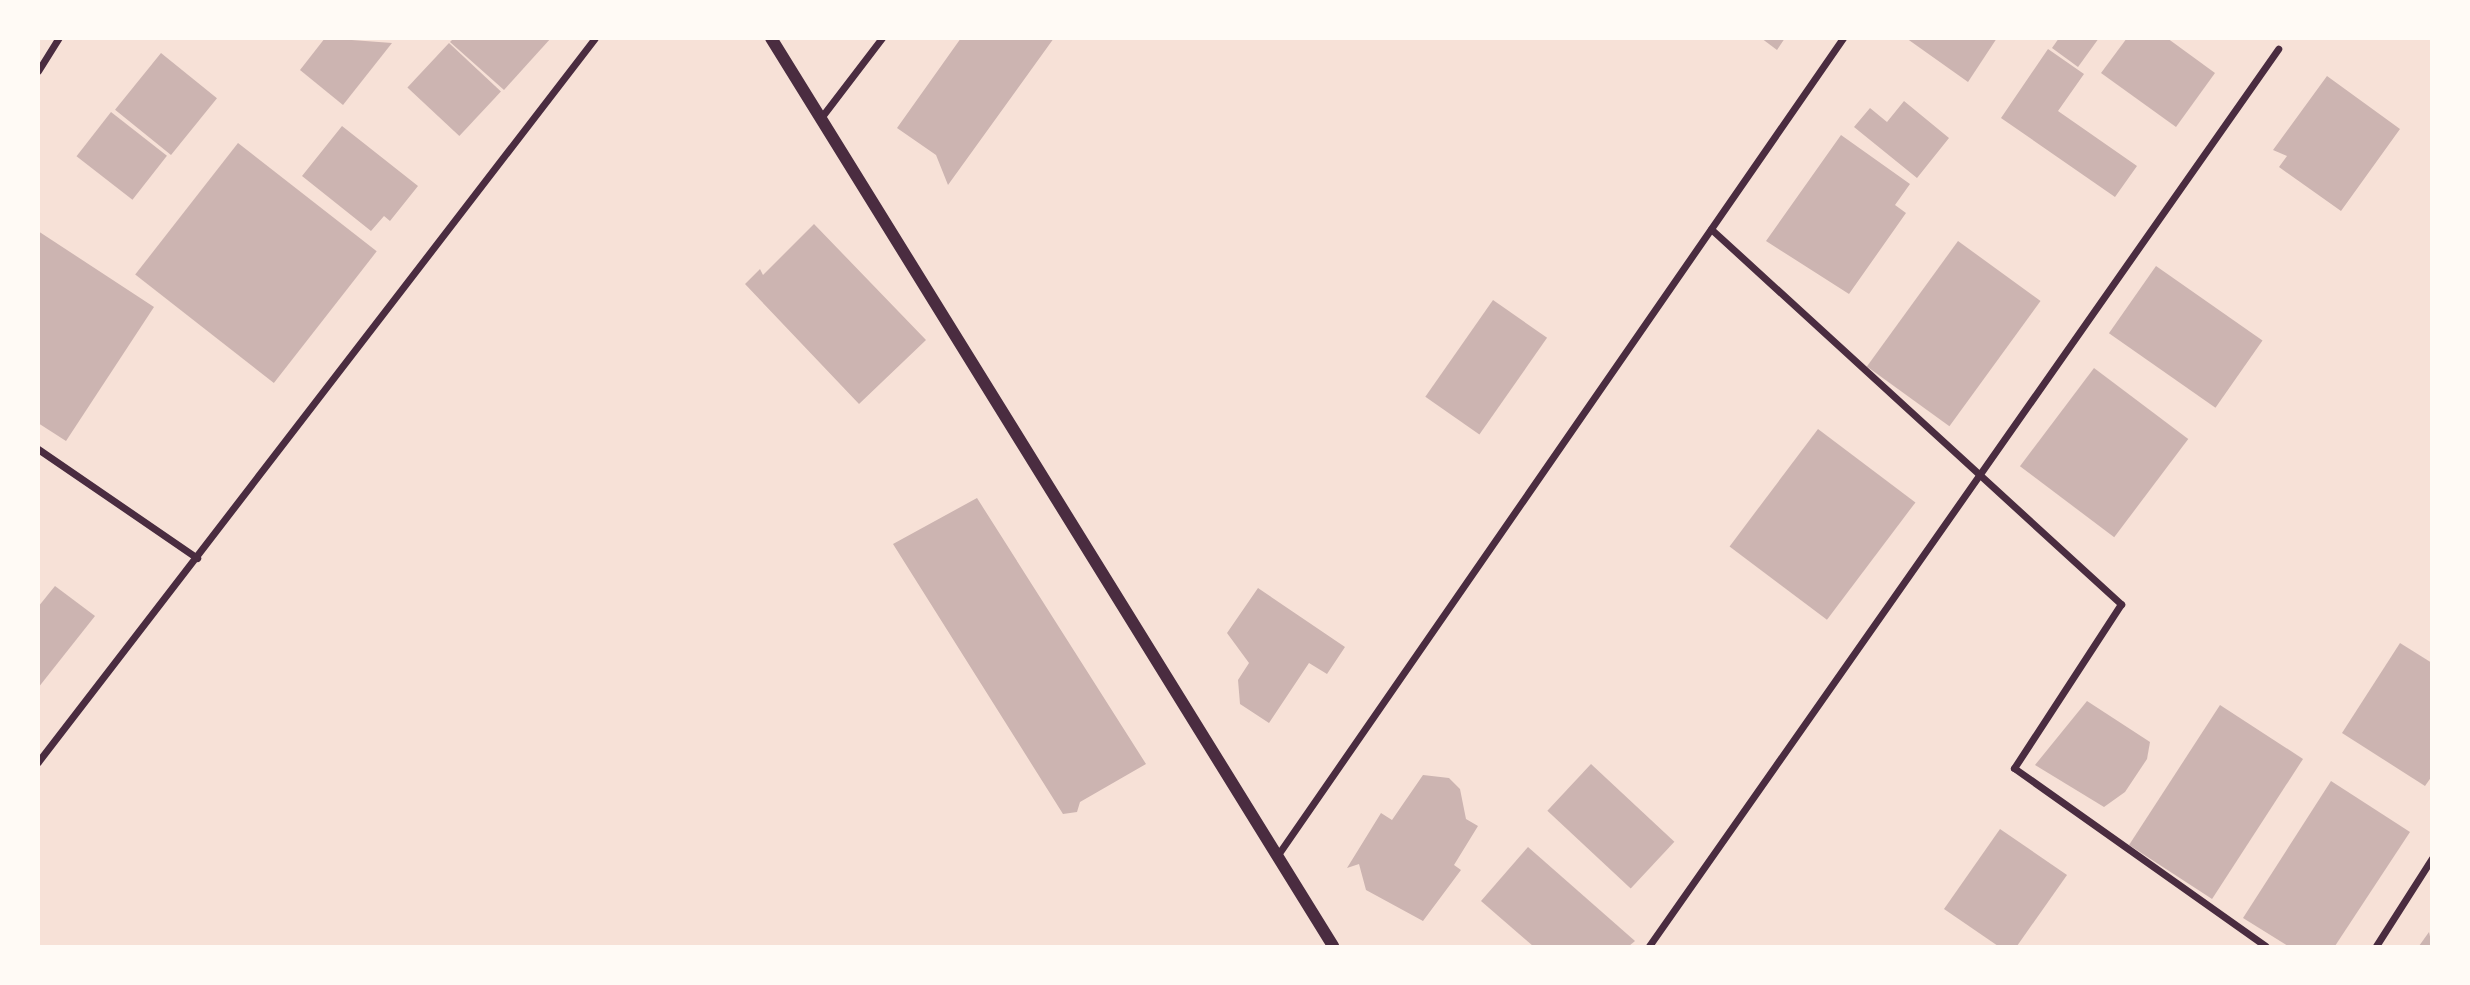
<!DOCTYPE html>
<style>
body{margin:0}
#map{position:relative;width:2470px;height:985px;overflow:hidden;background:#f7e1d7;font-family:Helvetica,sans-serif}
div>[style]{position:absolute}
.building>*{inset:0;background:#ccb4b1;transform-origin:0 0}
.minor>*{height:7px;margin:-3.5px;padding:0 3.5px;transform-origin:3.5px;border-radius:3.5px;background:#4a2c40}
.tertiary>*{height:12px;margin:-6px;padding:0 6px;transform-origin:6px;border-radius:6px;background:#4a2c40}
span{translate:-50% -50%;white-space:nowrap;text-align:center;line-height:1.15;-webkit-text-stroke:6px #fffaf5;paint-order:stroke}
.frame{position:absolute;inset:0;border:40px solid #fffaf5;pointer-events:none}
</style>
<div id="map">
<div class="building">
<i style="clip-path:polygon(325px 38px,392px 43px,343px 105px,300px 70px)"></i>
<i style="clip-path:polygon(454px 38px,551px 38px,504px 90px,450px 42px)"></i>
<i style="clip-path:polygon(961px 38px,1054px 38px,948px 185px,936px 155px,897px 128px)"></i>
<i style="clip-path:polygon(1761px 38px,1785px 38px,1777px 50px)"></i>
<i style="clip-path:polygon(1906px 38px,1997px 38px,1968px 82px)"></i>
<i style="clip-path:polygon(2059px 38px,2099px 38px,2078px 67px,2052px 48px)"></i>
<i style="clip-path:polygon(2127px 38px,2167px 38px,2215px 73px,2176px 127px,2101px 73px)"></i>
<i style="left:449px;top:43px;width:71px;height:61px;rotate:43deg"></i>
<i style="clip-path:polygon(2048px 49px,2084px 74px,2058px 111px,2137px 166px,2115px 197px,2001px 118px)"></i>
<i style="left:161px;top:53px;width:72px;height:73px;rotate:39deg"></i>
<i style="clip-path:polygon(2327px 76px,2400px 129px,2341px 211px,2279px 167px,2287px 156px,2273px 150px)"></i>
<i style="clip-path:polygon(1904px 101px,1949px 138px,1917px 178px,1854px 127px,1870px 108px,1887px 122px)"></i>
<i style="left:111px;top:112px;width:71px;height:56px;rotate:38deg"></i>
<i style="clip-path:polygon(342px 126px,418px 186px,390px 221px,384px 216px,371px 231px,302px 176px)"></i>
<i style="clip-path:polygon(1841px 135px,1910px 184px,1895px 205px,1906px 213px,1849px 294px,1766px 241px)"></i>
<i style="left:238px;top:143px;width:176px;height:167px;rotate:38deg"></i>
<i style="clip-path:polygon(814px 224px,926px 340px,859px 404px,745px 284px,760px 269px,763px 275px)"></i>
<i style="clip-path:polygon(38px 231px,154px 307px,66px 441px,38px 423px)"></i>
<i style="left:1958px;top:241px;width:102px;height:155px;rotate:36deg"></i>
<i style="left:2156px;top:266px;width:130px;height:82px;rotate:35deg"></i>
<i style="left:1493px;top:300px;width:66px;height:118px;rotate:35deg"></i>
<i style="left:2094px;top:368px;width:118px;height:123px;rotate:37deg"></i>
<i style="left:1818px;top:429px;width:122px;height:147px;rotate:37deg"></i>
<i style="clip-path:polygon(977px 498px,1146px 764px,1080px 802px,1077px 812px,1063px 814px,893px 544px)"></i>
<i style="clip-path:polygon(55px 586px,95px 616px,38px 688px,38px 607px)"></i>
<i style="clip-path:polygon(1258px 588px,1345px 647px,1327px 674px,1309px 663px,1269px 723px,1240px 704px,1238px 680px,1249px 663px,1227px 633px)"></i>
<i style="clip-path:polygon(2400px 643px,2432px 663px,2432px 776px,2425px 786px,2342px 733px)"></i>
<i style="clip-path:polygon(2087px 701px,2150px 742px,2147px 759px,2125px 792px,2104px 807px,2035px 765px)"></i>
<i style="left:2220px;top:705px;width:99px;height:167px;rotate:33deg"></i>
<i style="left:1591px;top:764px;width:114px;height:64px;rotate:43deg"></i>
<i style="clip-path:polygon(1423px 775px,1449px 778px,1460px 789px,1466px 819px,1478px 826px,1454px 865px,1461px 870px,1423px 921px,1366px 890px,1359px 864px,1347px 868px,1381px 813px,1392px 820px)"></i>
<i style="clip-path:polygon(2331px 781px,2410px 832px,2335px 946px,2288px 946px,2243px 918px)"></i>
<i style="clip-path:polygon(2000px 829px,2067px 875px,2017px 946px,1998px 946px,1944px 909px)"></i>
<i style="clip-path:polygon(1528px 847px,1635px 941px,1629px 946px,1533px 946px,1481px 901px)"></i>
<i style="clip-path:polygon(2429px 932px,2432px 946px,2419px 946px)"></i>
</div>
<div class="minor">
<i style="left:38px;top:71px;width:39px;rotate:-58deg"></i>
<i style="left:820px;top:119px;width:102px;rotate:-52.6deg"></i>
<i style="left:1711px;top:229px;width:556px;rotate:42.45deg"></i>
<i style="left:2121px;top:604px;width:196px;rotate:123.1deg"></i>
<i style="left:2014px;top:768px;width:308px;rotate:35.3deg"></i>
<i style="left:38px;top:449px;width:193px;rotate:34.4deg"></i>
<i style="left:38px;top:762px;width:913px;rotate:-52.43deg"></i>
<i style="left:1277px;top:856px;width:995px;rotate:-55.32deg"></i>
<i style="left:1649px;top:946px;width:1096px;rotate:-54.96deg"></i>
<i style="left:2376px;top:946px;width:104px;rotate:-57.5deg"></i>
</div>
<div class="tertiary">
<i style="left:771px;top:38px;width:1068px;rotate:58.24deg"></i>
</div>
<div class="frame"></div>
</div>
